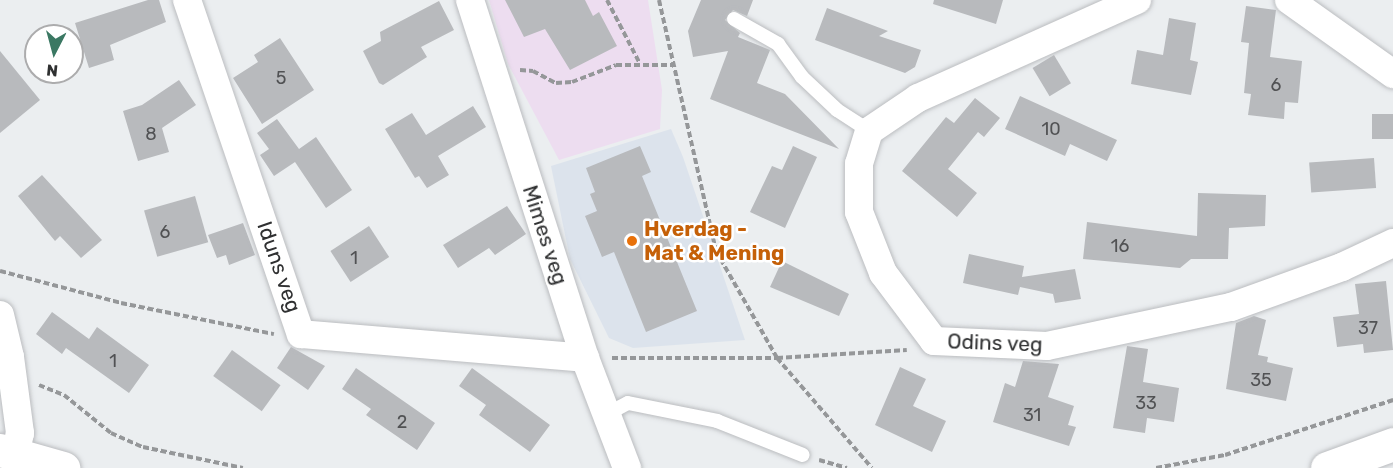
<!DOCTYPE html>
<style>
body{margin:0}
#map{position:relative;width:1393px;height:468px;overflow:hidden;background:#ebeef0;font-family:Rubik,sans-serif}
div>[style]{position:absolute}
.built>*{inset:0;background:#dce3ec}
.education>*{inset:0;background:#edddf0}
.building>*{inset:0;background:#b8babd;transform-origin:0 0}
.path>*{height:4px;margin-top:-2px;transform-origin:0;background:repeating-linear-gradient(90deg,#959799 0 6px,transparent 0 9px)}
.roads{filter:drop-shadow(0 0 2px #bbbdc0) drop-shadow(0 0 2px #bbbdc0)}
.service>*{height:14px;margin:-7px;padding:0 7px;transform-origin:7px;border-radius:7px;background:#fff}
.minor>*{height:28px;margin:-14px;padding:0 14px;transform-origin:14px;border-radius:14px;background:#fff}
.tertiary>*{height:33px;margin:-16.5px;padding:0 16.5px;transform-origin:16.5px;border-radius:16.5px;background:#fff}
.dots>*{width:16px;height:16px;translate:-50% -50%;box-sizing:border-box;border:3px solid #fff;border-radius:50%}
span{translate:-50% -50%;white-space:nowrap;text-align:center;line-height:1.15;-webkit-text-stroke:5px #fff;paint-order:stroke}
.number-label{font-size:18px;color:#515254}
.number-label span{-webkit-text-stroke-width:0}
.food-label{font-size:21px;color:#c56008;font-weight:700}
.left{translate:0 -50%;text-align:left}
.street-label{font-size:21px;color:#2f3031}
.north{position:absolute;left:24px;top:24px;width:60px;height:60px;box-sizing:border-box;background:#fff;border:2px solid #acacad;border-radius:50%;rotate:186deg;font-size:16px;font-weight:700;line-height:24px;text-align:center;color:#2f3031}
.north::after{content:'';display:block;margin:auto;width:21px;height:27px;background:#3b7863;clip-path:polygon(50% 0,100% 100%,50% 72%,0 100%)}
</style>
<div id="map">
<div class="built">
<i style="clip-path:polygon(671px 129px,683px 157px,745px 340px,633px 348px,609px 338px,570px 259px,551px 166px)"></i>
</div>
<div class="education">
<i style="clip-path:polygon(489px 0,648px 0,662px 90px,660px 129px,559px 160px,508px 64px)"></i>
</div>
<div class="building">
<i style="clip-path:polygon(148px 0,159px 0,166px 22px,110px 45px,114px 60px,89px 68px,75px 23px)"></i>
<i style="clip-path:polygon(505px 0,585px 0,593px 16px,599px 12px,617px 46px,570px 70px,545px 29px,524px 37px)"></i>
<i style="clip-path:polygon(701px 0,753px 0,747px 16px,733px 10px,725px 20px,740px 33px,738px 37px,770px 50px,757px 83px,785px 94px,839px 149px,710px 99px,728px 51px,693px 57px,688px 31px)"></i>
<i style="clip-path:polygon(934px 0,1003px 0,996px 24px,933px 4px)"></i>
<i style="clip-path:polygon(439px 1px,454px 30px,421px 47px,427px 57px,383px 85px,379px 83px,363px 51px,381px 41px,380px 32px)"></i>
<i style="clip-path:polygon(1246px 6px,1276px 10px,1270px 57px,1302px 61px,1298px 103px,1285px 102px,1284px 119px,1248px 115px,1251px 94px,1244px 93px,1249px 43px,1241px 42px)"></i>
<i style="clip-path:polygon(827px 8px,888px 31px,879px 36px,921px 50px,915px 67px,905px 73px,815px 40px)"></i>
<i style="clip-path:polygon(1169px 18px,1196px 23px,1190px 60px,1198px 62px,1191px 95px,1131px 84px,1137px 50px,1163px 55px)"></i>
<i style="clip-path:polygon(280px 38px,314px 90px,262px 124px,233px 78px,258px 62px,254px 55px)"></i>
<i style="clip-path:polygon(0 51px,40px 100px,0 133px)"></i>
<i style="left:1054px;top:55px;width:33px;height:25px;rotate:59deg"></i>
<i style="clip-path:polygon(179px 80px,196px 105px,162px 128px,169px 152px,138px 161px,123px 111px,142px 105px)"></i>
<i style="clip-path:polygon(1020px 96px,1117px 140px,1107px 161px,1070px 144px,1065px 156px,1005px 129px)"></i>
<i style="clip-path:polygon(975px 98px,1000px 118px,984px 137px,978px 132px,948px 169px,977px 193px,957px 217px,902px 171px,946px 117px,954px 123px)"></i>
<i style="clip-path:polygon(473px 106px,486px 127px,438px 156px,449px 175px,427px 188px,419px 176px,415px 178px,385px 129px,412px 113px,426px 135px)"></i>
<i style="left:1393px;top:114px;width:25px;height:21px;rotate:90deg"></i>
<i style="clip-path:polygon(277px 119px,299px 149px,316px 137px,352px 190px,326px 208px,295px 162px,274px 176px,260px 155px,269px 149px,257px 133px)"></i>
<i style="clip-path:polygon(640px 146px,651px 172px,642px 176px,697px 311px,646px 332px,614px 252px,602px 257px,585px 216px,597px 211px,590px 194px,595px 192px,586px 168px)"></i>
<i style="clip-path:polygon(793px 146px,817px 157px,785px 228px,750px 212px,772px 166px,782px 170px)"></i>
<i style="left:1374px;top:158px;width:30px;height:65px;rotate:86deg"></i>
<i style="clip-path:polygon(42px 175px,102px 240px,81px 258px,60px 236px,55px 241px,18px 196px)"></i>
<i style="clip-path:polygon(1198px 193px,1266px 195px,1265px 226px,1229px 228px,1228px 259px,1191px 259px,1180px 268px,1083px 259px,1087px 222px,1197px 236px)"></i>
<i style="left:195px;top:196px;width:48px;height:53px;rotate:74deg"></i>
<i style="clip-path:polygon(507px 206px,526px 234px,495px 255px,489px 248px,458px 268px,443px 245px)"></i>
<i style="clip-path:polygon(243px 223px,255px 255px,229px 265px,226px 255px,217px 258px,208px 235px)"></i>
<i style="left:369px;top:226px;width:37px;height:46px;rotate:57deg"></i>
<i style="clip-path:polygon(969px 254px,1024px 266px,1022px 277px,1075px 269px,1081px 299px,1055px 303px,1053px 294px,1020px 287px,1018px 295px,963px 283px)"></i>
<i style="clip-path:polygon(782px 261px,849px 294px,839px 316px,770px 287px)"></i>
<i style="clip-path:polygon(1386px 281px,1393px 350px,1364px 353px,1363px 344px,1337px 347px,1333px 317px,1359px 314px,1355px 284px)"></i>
<i style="clip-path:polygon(52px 312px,89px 339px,97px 327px,149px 365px,129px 393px,66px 348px,62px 354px,36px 334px)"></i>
<i style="clip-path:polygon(1254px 316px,1266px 320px,1258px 355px,1268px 357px,1267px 362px,1293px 368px,1286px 401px,1226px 389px,1236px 323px)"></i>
<i style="clip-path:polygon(1127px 346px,1148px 349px,1143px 382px,1179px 388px,1174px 422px,1147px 418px,1145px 433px,1113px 428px)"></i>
<i style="clip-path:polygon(291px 347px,325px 366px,308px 390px,277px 368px)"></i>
<i style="left:232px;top:350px;width:60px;height:32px;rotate:36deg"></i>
<i style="clip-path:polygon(1023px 361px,1059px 364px,1048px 397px,1074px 406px,1068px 425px,1076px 427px,1069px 446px,993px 422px,1005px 383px,1015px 387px)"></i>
<i style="clip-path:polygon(900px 367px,926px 379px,913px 406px,946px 421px,932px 452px,875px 425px)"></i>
<i style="clip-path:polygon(356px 368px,435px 423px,417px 450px,366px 415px,371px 409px,342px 389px)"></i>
<i style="clip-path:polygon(472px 368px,550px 425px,530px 452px,479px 415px,486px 405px,459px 386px)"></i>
</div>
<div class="path">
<i style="left:607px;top:0;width:70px;rotate:62.7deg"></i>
<i style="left:659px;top:0;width:257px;rotate:77.2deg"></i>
<i style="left:716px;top:251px;width:123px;rotate:60.3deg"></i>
<i style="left:777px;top:358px;width:145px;rotate:49.2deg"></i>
<i style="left:520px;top:70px;width:13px;rotate:4deg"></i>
<i style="left:533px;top:71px;width:26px;rotate:28deg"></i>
<i style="left:556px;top:83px;width:16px;rotate:-4deg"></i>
<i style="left:572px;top:82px;width:47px;rotate:-21.1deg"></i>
<i style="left:616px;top:65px;width:58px"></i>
<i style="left:0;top:271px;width:125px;rotate:14.8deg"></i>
<i style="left:121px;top:303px;width:156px;rotate:11.5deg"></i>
<i style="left:612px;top:358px;width:165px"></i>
<i style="left:777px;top:358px;width:130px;rotate:-3.5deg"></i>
<i style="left:39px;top:385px;width:27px;rotate:22deg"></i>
<i style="left:64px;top:395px;width:60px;rotate:39deg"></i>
<i style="left:111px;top:433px;width:35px;rotate:24deg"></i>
<i style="left:143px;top:447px;width:102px;rotate:11.9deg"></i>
<i style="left:819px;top:460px;width:29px;rotate:16deg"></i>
<i style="left:1156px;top:468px;width:70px;rotate:-10.7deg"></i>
<i style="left:1225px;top:455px;width:177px;rotate:-18.1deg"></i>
</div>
<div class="roads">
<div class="service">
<i style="left:734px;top:19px;width:51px;rotate:29.6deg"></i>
<i style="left:778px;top:44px;width:41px;rotate:54deg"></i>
<i style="left:802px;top:77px;width:48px;rotate:43.3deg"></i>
<i style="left:837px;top:110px;width:38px;rotate:33deg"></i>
<i style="left:609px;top:413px;width:21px;rotate:-28deg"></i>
<i style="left:628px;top:403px;width:91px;rotate:11.4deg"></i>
<i style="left:717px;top:421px;width:92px;rotate:21.6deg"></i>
</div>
<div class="minor">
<i style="left:187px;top:0;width:353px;rotate:71.2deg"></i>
<i style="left:301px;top:334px;width:285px;rotate:4.8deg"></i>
<i style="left:470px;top:0;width:376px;rotate:72.2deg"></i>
<i style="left:585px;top:358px;width:118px;rotate:69.1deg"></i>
<i style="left:1137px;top:0;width:240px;rotate:155.9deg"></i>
<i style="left:918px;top:98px;width:59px;rotate:146deg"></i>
<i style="left:869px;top:131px;width:34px;rotate:107deg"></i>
<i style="left:859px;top:164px;width:48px;rotate:90deg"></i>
<i style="left:859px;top:212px;width:66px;rotate:68.5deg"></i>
<i style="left:883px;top:273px;width:85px;rotate:53.1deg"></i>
<i style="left:934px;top:341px;width:113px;rotate:2.5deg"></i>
<i style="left:1047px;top:346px;width:188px;rotate:-12deg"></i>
<i style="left:1231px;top:307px;width:118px;rotate:-19.8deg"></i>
<i style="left:1342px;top:267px;width:56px;rotate:-25.2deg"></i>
<i style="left:1289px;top:0;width:128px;rotate:35.4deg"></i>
<i style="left:0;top:315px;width:43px;rotate:76.6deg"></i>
<i style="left:10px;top:357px;width:77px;rotate:82.5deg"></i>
<i style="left:20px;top:433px;width:22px;rotate:103deg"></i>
</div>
<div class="tertiary">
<i style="left:0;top:450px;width:66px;rotate:15.9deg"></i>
<i style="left:1327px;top:468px;width:70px;rotate:-20deg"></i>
</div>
</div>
<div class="dots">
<i style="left:632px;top:241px;background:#e8710a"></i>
</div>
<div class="number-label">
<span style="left:281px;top:78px">5</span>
<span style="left:1276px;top:85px">6</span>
<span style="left:1051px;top:129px">10</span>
<span style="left:151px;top:134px">8</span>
<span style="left:165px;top:232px">6</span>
<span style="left:1120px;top:246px">16</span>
<span style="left:354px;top:258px">1</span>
<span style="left:1368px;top:328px">37</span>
<span style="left:113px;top:361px">1</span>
<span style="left:1261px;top:380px">35</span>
<span style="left:1146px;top:403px">33</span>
<span style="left:1032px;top:415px">31</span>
<span style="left:402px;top:422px">2</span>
</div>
<div class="food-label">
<span class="left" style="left:644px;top:241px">Hverdag -<br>Mat &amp; Mening</span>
</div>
<div class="street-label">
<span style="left:545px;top:235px;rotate:72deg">Mimes veg</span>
<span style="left:279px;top:267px;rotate:71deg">Iduns veg</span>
<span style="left:995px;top:343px;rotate:2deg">Odins veg</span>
</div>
<div class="north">N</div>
</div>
